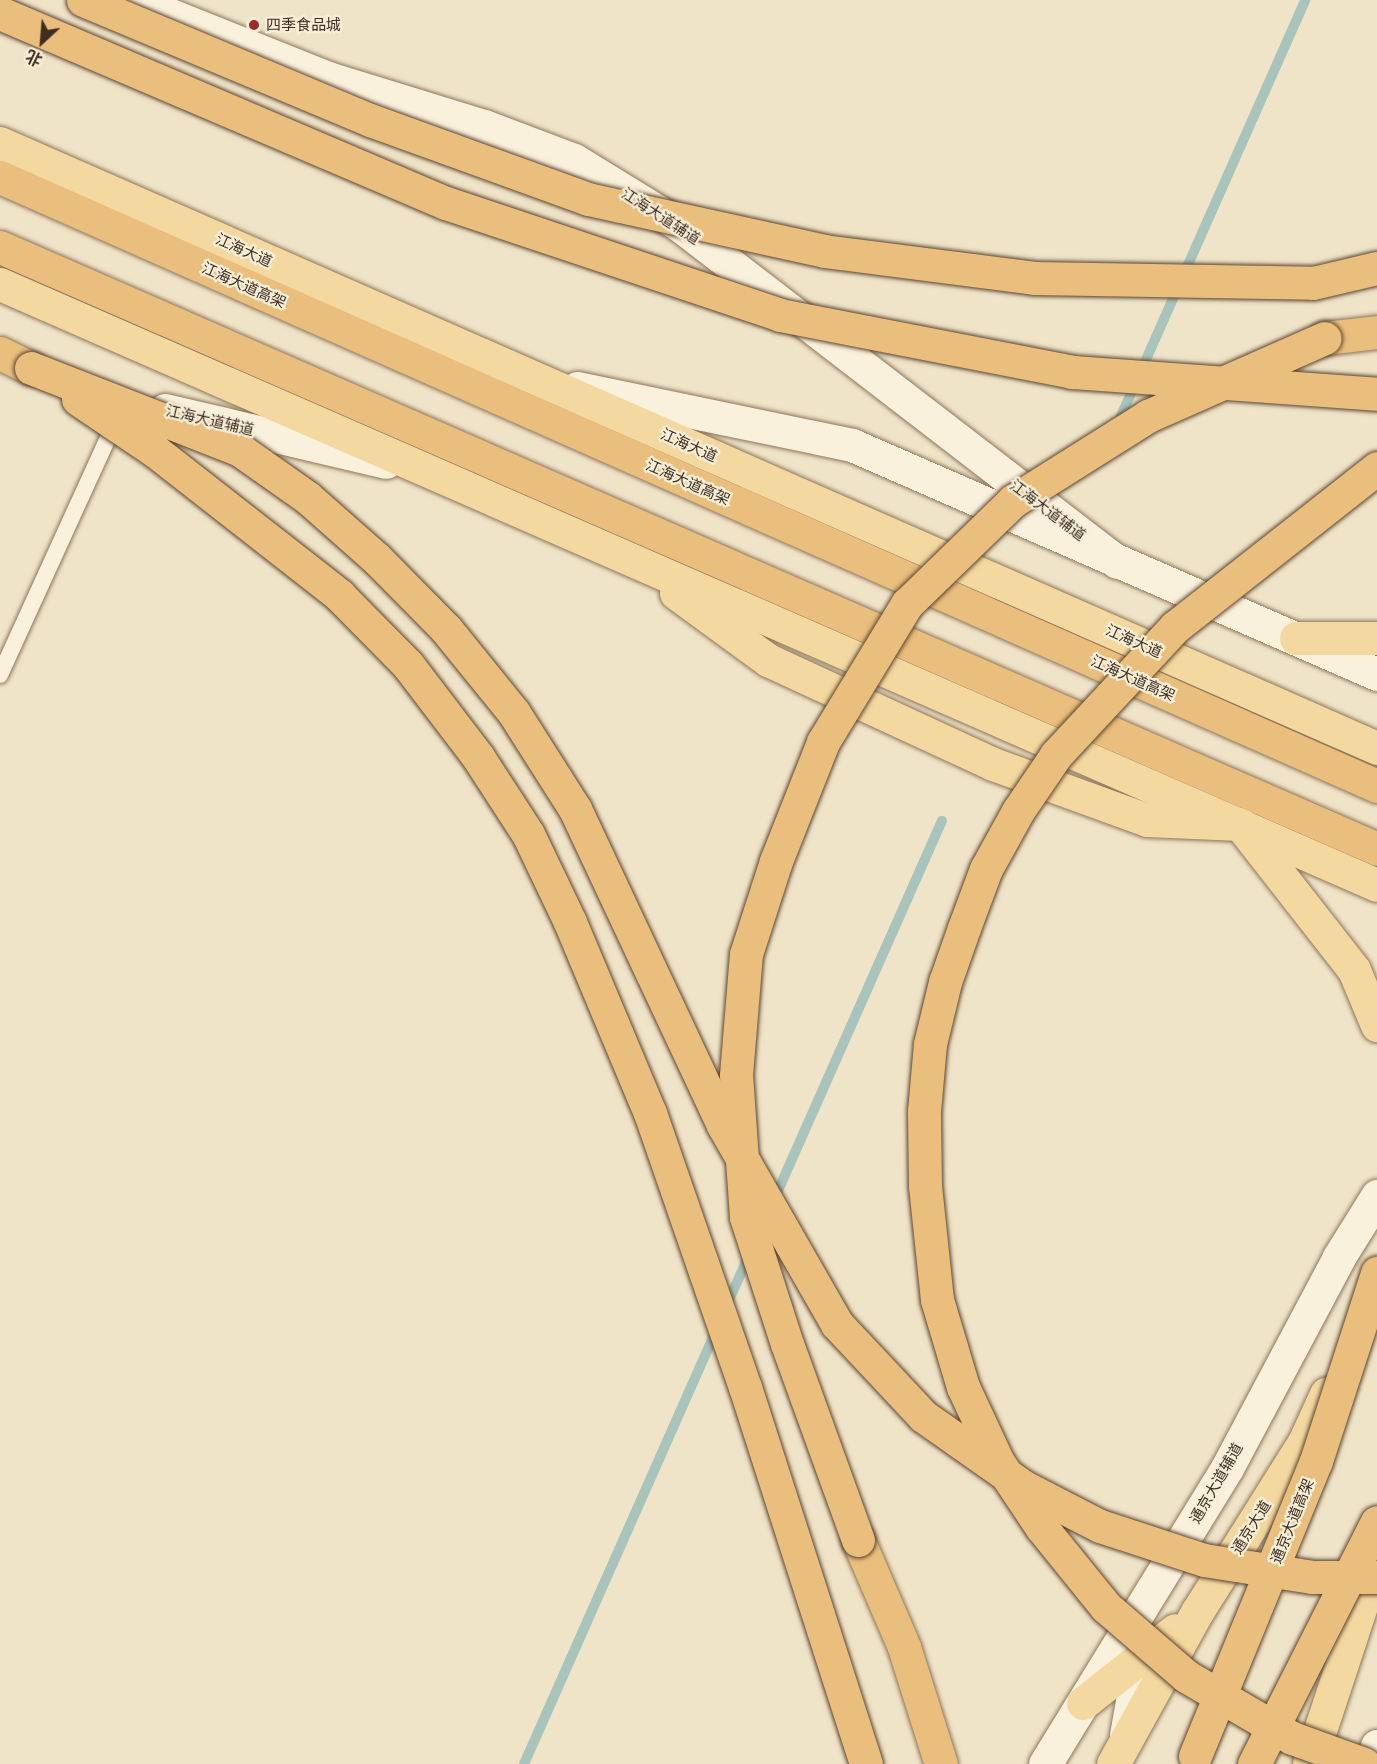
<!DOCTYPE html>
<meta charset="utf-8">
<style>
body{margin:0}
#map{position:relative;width:1377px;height:1764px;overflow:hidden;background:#f0e4c8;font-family:"Source Serif 4","Noto Sans SC",serif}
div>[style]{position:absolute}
.stream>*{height:10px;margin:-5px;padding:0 5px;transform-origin:5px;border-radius:5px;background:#a9c4bc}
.roads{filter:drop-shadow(0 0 2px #8d765c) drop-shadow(0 0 2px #8d765c)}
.service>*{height:16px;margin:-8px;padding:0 8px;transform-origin:8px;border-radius:8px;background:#faf1dc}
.tertiary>*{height:33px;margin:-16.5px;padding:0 16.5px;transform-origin:16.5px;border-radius:16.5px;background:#faf1dc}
.primary>*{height:33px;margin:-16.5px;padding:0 16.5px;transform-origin:16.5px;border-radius:16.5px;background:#f3d9a0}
.trunk>*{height:33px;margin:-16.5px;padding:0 16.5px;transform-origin:16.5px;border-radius:16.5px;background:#eabe7c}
.bridges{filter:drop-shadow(0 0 2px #5b4430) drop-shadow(0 0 2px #5b4430)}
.trunk-bridge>*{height:33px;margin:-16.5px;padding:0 16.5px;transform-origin:16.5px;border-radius:16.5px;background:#eabe7c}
.dots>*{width:16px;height:16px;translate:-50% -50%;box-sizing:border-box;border:3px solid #f7eed8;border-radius:50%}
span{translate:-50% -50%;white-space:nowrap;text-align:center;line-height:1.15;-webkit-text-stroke:4.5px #f7eed8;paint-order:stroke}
.poi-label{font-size:15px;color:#3d2e20}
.left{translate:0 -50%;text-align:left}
.street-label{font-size:15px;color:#3d2e20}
.north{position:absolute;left:12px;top:12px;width:60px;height:60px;-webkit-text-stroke:4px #f7eed8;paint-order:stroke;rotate:206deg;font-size:16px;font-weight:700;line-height:24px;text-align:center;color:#3d2e20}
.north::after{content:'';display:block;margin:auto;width:21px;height:27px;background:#3d2e20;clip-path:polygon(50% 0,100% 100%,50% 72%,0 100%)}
</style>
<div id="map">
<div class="stream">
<i style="left:1117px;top:425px;width:465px;rotate:-66.1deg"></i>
<i style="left:773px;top:1202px;width:417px;rotate:-66.1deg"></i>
<i style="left:725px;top:1309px;width:59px;rotate:-66deg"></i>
<i style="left:524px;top:1764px;width:476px;rotate:-66.1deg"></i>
</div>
<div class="roads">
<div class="service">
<i style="left:0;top:675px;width:280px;rotate:-65.5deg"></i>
</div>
<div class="tertiary">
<i style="left:133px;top:0;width:210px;rotate:21.8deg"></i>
<i style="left:328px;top:78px;width:163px;rotate:17.1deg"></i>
<i style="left:484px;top:126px;width:96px;rotate:20.7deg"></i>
<i style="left:574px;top:160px;width:122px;rotate:31.6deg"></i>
<i style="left:678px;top:224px;width:554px;rotate:37.59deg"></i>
<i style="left:577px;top:388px;width:281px;rotate:11.7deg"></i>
<i style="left:852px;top:445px;width:573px;rotate:23.57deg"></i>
<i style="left:165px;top:410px;width:227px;rotate:13.2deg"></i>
<i style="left:1126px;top:1735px;width:97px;rotate:-80deg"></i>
<i style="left:1045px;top:1764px;width:347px;rotate:-58.4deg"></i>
<i style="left:1227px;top:1468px;width:239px;rotate:-62deg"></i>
<i style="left:1339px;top:1257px;width:72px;rotate:-58.1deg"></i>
<i style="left:1371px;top:1764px;width:19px;rotate:-72deg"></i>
</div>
<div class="primary">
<i style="left:0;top:143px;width:1504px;rotate:23.72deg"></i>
<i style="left:0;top:284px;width:1502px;rotate:23.58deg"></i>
<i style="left:676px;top:593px;width:114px;rotate:36.1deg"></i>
<i style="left:768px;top:660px;width:248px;rotate:24.8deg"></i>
<i style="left:993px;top:764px;width:164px;rotate:20deg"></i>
<i style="left:1147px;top:820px;width:93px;rotate:2.5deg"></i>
<i style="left:1240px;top:824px;width:185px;rotate:52deg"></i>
<i style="left:1354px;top:970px;width:60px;rotate:67.3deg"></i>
<i style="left:1296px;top:638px;width:81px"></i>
<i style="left:1083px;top:1703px;width:117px;rotate:-38.4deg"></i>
<i style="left:1113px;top:1764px;width:174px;rotate:-61.1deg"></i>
<i style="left:1197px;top:1612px;width:201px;rotate:-57.8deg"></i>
<i style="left:1304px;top:1442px;width:53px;rotate:-65.4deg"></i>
<i style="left:1309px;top:1764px;width:218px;rotate:-71.8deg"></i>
</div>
<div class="trunk">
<i style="left:0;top:177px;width:1506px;rotate:23.86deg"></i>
<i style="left:0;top:247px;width:1503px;rotate:23.61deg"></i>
<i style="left:1325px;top:338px;width:52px;rotate:-6.6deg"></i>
<i style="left:0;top:353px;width:34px;rotate:26deg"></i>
<i style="left:858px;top:1540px;width:116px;rotate:66.7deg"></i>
<i style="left:904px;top:1647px;width:123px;rotate:72.5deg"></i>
</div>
</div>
<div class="bridges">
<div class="trunk-bridge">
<i style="left:83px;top:0;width:311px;rotate:22.7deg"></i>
<i style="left:370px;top:120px;width:232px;rotate:19.9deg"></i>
<i style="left:588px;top:199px;width:242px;rotate:12.4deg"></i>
<i style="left:824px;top:251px;width:212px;rotate:7.3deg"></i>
<i style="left:1034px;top:278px;width:279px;rotate:1deg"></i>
<i style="left:1313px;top:283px;width:66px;rotate:-13.2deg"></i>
<i style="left:0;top:13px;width:485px;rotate:23.1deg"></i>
<i style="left:446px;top:203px;width:352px;rotate:18.5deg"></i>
<i style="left:780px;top:315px;width:298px;rotate:11deg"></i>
<i style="left:1072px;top:372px;width:306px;rotate:4.1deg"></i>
<i style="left:31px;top:368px;width:225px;rotate:21.4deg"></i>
<i style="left:240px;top:450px;width:83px;rotate:35.2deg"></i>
<i style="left:308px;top:498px;width:92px;rotate:41.5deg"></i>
<i style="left:377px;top:559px;width:98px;rotate:45.4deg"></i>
<i style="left:446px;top:629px;width:108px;rotate:51deg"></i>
<i style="left:514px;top:713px;width:114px;rotate:57.6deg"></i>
<i style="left:575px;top:809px;width:349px;rotate:64.9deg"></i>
<i style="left:723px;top:1125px;width:229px;rotate:60.2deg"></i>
<i style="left:837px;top:1324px;width:126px;rotate:46.9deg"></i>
<i style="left:923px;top:1416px;width:123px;rotate:35.1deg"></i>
<i style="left:1024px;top:1487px;width:85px;rotate:27.2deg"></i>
<i style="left:1100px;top:1526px;width:109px;rotate:18.1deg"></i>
<i style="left:1204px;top:1560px;width:109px;rotate:8.9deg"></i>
<i style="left:1312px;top:1577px;width:65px"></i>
<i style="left:78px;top:399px;width:93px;rotate:34deg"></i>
<i style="left:155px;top:451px;width:234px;rotate:38deg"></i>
<i style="left:339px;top:595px;width:98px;rotate:45.4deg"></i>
<i style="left:408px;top:665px;width:116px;rotate:52.7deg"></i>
<i style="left:478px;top:757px;width:92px;rotate:57deg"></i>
<i style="left:528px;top:834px;width:98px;rotate:64.5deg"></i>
<i style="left:570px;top:922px;width:207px;rotate:67.3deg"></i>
<i style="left:650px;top:1113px;width:290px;rotate:70.9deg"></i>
<i style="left:745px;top:1387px;width:396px;rotate:72.2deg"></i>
<i style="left:858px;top:1540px;width:208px;rotate:-109.9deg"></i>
<i style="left:787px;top:1344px;width:133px;rotate:-107.9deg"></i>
<i style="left:746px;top:1217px;width:142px;rotate:-94deg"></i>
<i style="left:736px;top:1075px;width:121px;rotate:-85.3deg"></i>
<i style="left:746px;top:954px;width:98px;rotate:-72.1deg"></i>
<i style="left:776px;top:861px;width:128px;rotate:-68.4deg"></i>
<i style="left:823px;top:742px;width:162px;rotate:-58.7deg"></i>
<i style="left:907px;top:604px;width:148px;rotate:-44.2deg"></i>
<i style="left:1013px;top:501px;width:160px;rotate:-32.2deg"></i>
<i style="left:1148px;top:416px;width:193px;rotate:-23.8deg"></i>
<i style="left:1195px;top:1756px;width:319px;rotate:-67.7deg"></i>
<i style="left:1316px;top:1461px;width:198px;rotate:-72deg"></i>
<i style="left:1254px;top:1764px;width:271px;rotate:-63.1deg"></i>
<i style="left:1364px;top:1764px;width:77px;rotate:-160.1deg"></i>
<i style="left:1292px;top:1738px;width:123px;rotate:-149.7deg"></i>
<i style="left:1186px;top:1676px;width:106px;rotate:-139.2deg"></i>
<i style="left:1106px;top:1607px;width:102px;rotate:-129deg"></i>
<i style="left:1042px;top:1528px;width:79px;rotate:-123.7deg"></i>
<i style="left:998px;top:1462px;width:83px;rotate:-115deg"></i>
<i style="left:963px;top:1387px;width:91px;rotate:-106.6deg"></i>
<i style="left:937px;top:1300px;width:115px;rotate:-96deg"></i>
<i style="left:925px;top:1186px;width:75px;rotate:-90.8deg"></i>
<i style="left:924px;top:1111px;width:67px;rotate:-84.9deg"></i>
<i style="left:930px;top:1044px;width:64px;rotate:-76.4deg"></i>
<i style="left:945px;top:982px;width:57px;rotate:-70.6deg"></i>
<i style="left:964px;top:928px;width:63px;rotate:-69.6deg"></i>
<i style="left:986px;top:869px;width:66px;rotate:-61.1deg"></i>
<i style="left:1018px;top:811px;width:68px;rotate:-55.8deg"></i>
<i style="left:1056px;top:755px;width:175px;rotate:-47.1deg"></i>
<i style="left:1175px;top:627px;width:257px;rotate:-38.2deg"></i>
</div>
</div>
<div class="dots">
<i style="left:254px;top:25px;background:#9e2a2b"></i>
</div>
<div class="poi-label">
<span class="left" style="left:266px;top:25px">四季食品城</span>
</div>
<div class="street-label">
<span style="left:661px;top:216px;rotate:33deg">江海大道辅道</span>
<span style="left:244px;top:250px;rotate:24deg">江海大道</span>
<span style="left:244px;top:285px;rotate:24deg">江海大道高架</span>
<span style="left:210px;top:420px;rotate:13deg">江海大道辅道</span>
<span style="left:689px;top:445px;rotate:24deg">江海大道</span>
<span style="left:688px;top:482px;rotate:24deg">江海大道高架</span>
<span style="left:1048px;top:510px;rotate:37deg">江海大道辅道</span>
<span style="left:1134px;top:641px;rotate:24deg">江海大道</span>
<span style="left:1133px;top:678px;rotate:24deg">江海大道高架</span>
<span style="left:1216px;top:1483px;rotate:-60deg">通京大道辅道</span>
<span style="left:1292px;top:1521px;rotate:-68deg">通京大道高架</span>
<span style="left:1251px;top:1527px;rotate:-58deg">通京大道</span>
</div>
<div class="north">北</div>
</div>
